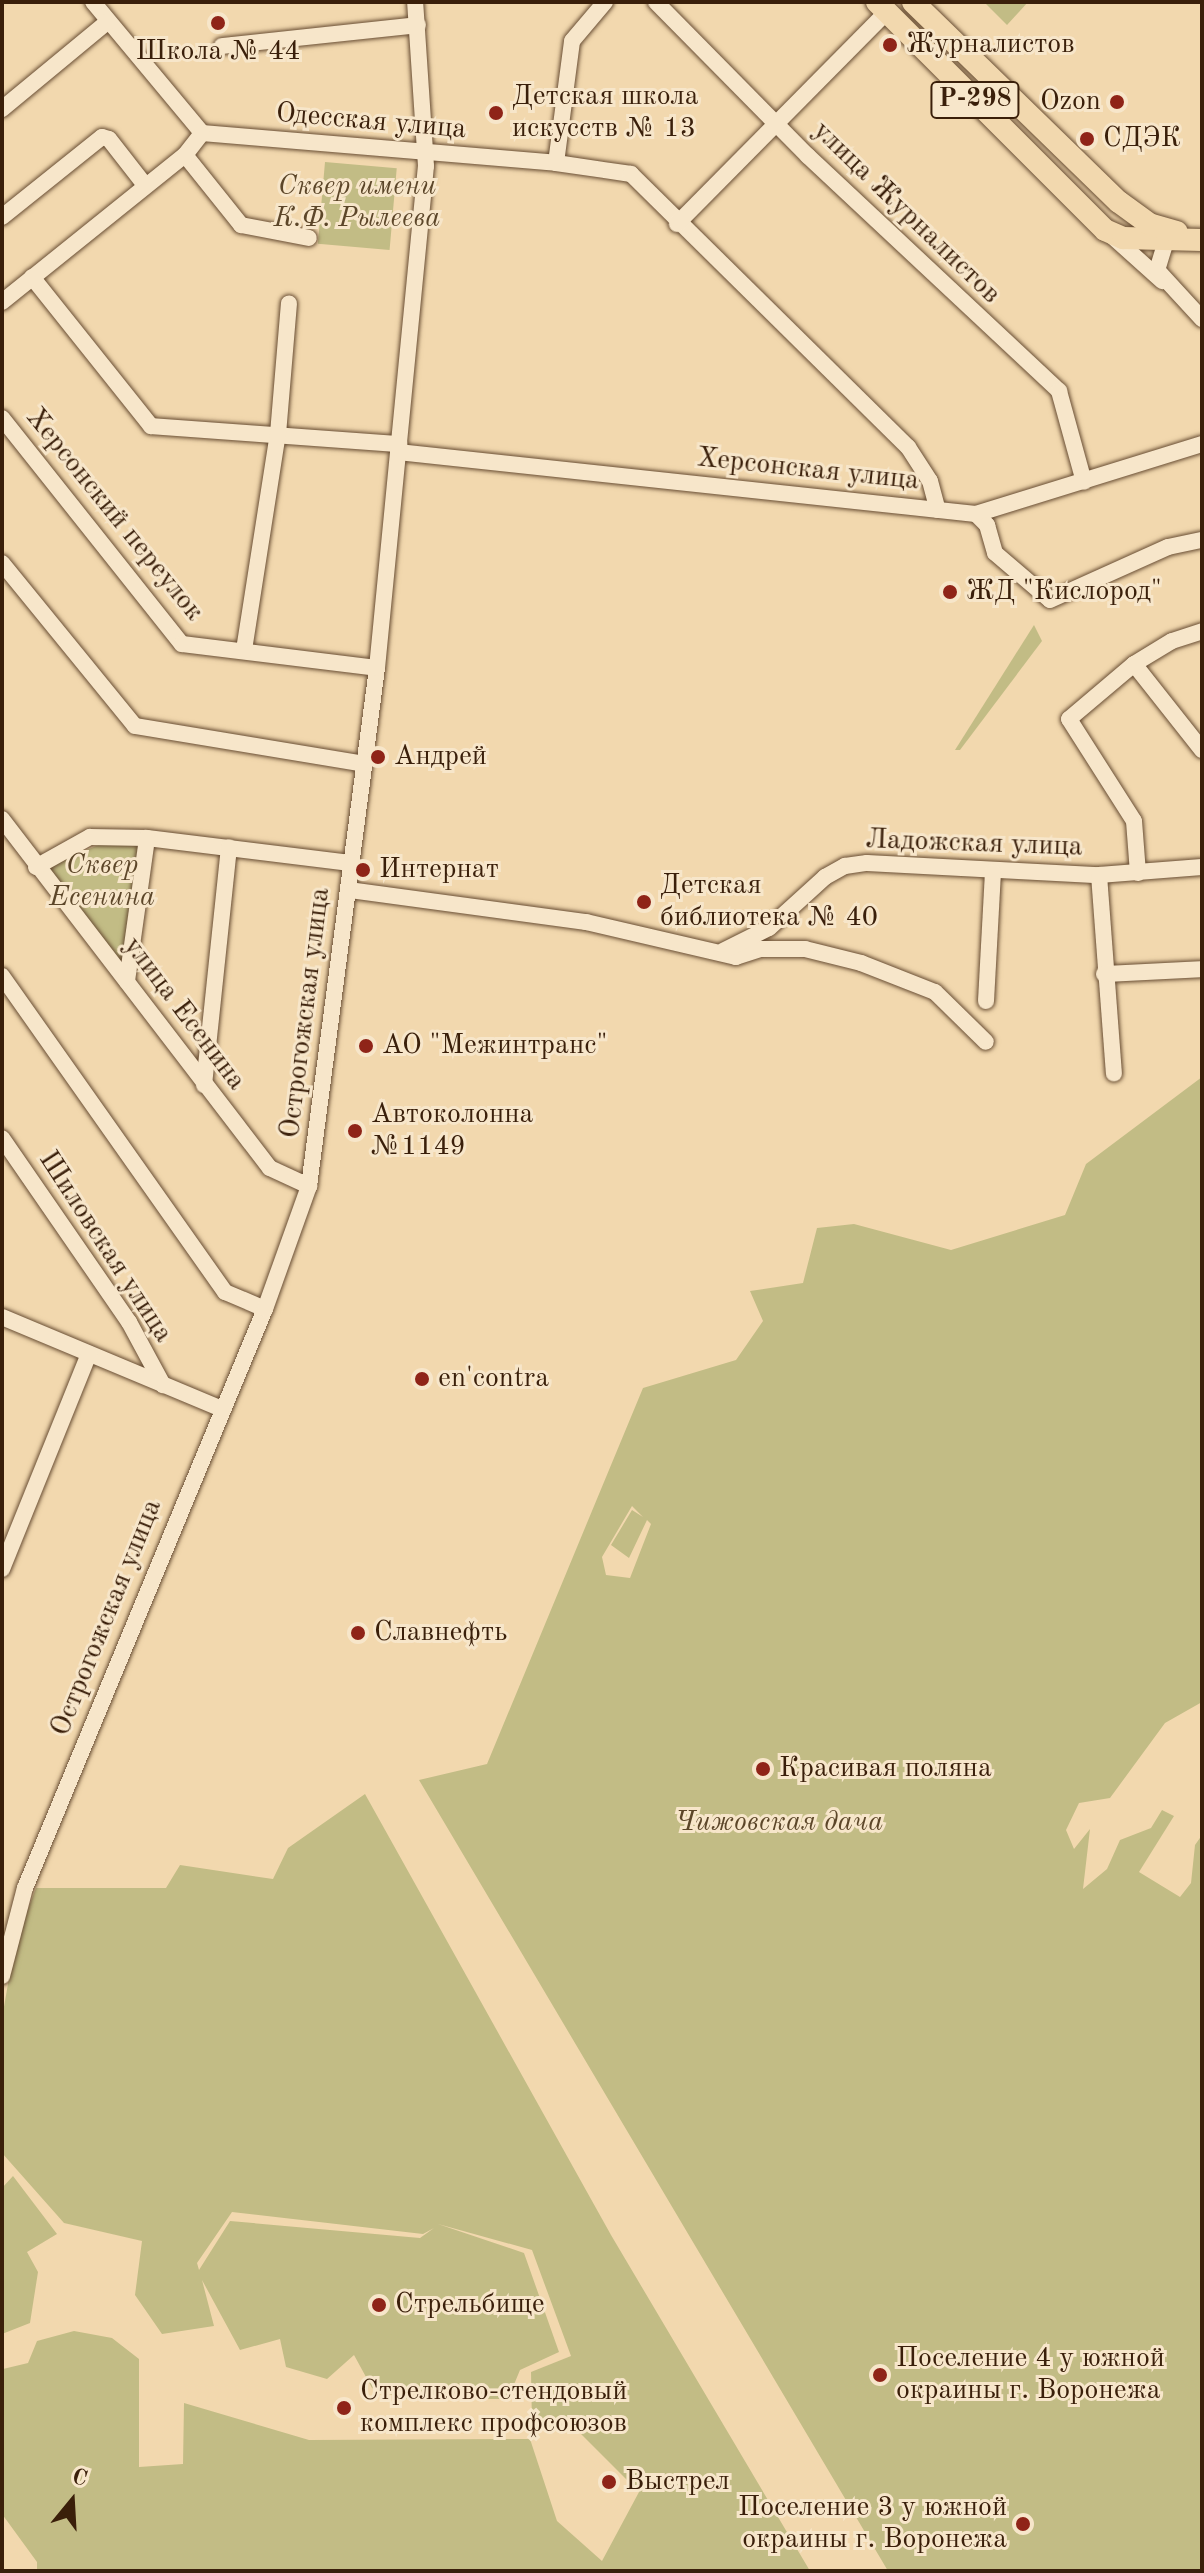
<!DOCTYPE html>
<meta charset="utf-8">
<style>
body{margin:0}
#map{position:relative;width:1204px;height:2573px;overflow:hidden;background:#f2d8ae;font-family:"Old Standard TT",serif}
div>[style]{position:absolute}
.green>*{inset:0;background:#c2bc85;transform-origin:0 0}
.roads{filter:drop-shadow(0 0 2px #684d33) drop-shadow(0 0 2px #684d33)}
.minor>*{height:16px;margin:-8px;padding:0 8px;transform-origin:8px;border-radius:8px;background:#f7e6ca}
.highway>*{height:22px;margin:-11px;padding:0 11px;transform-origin:11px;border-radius:11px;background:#f2d8ae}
.dots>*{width:22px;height:22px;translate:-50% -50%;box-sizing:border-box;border:4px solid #f7e6ca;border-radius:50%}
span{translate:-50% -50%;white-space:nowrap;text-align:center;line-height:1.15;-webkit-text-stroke:6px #f7e6ca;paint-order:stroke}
.shield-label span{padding:2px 6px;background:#f7e6ca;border:2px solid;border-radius:6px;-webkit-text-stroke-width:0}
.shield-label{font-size:26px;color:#3a1f0a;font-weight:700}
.poi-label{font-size:28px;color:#3a1f0a}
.left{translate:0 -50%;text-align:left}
.right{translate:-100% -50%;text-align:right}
.street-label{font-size:28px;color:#3a1f0a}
.park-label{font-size:28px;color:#5c4629;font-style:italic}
.frame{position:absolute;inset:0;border:4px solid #3a1f0a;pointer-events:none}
.north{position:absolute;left:32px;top:2461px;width:80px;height:80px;-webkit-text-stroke:6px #f7e6ca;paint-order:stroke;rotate:18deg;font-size:22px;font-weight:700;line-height:32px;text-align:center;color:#3a1f0a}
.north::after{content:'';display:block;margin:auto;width:28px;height:36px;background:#3a1f0a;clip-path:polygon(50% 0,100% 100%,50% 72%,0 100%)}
</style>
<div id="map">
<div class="green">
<i style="clip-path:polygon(984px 2px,1028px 2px,1007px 25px)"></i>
<i style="left:325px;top:162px;width:72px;height:82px;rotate:5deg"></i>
<i style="clip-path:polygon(1034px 625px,1042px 641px,960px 750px,955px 750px)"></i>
<i style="clip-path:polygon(144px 843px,126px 971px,51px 873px,51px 865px,101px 844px)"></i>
<i style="clip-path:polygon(evenodd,1202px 1077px,1202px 1702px,1165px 1723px,1110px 1798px,1079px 1803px,1066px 1830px,1074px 1849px,1090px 1829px,1083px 1889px,1107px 1869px,1120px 1840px,1151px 1828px,1162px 1810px,1174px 1816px,1139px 1872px,1180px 1897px,1191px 1883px,1195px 1845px,1202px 1835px,1202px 2571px,888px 2571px,419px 1780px,487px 1764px,643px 1388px,736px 1360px,763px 1321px,750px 1291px,803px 1283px,817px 1228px,854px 1224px,951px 1250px,1065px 1215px,1086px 1164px,1202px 1077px,632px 1506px,643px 1517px,632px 1510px,611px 1545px,629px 1558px,647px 1520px,651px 1524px,630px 1578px,606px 1575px,602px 1557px,632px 1506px)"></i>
<i style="clip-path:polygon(evenodd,365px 1794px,611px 2235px,810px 2571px,37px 2571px,37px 2562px,2px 2514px,3px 2369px,28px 2363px,37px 2341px,74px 2331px,112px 2338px,139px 2359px,139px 2467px,183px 2464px,184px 2403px,309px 2440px,530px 2439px,557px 2521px,602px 2561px,639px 2492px,575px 2428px,532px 2424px,531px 2372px,571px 2356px,532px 2250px,438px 2224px,524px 2253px,559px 2352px,520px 2370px,508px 2399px,404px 2399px,372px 2388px,354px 2355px,327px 2379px,286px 2367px,280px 2339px,240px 2350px,202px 2280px,214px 2326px,162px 2334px,135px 2295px,142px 2241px,64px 2223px,2px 2153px,2px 2018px,15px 1944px,36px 1888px,166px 1888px,180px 1865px,273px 1879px,288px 1848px,365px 1794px,232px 2212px,423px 2234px,434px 2228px,420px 2238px,230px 2221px,199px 2270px,197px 2263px,232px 2212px)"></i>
<i style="clip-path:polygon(13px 2176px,57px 2234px,27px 2252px,38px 2272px,30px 2323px,2px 2334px,2px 2188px)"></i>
</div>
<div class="roads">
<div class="minor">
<i style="left:93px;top:2px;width:170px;rotate:50.2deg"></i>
<i style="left:202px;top:133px;width:355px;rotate:4.8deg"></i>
<i style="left:556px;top:163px;width:76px;rotate:8.3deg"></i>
<i style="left:631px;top:174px;width:389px;rotate:44.6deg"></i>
<i style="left:908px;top:447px;width:40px;rotate:57.1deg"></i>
<i style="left:930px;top:481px;width:30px;rotate:75deg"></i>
<i style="left:656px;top:2px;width:216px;rotate:45.4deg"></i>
<i style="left:808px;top:156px;width:344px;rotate:43.1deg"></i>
<i style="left:1059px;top:391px;width:94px;rotate:74.6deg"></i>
<i style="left:222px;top:46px;width:197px;rotate:-6.1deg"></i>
<i style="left:2px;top:109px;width:136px;rotate:-39.6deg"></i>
<i style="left:185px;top:155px;width:90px;rotate:51.3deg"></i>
<i style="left:241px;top:225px;width:69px;rotate:10.8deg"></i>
<i style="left:556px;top:163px;width:123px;rotate:-82.5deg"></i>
<i style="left:572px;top:41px;width:51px;rotate:-49.8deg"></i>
<i style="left:2px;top:217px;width:128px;rotate:-38.7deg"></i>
<i style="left:102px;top:137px;width:7px;rotate:16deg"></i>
<i style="left:109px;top:139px;width:58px;rotate:52deg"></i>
<i style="left:677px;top:224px;width:298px;rotate:-45.3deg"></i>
<i style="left:1111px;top:235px;width:69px;rotate:42deg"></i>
<i style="left:1166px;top:241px;width:30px;rotate:107deg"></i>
<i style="left:1157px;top:270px;width:67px;rotate:47.4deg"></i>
<i style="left:32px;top:277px;width:191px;rotate:51.4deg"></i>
<i style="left:151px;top:426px;width:249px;rotate:4.2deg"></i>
<i style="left:2px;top:302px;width:235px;rotate:-38.8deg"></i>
<i style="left:185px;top:155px;width:28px;rotate:-52deg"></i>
<i style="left:2px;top:418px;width:289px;rotate:51.5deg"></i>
<i style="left:182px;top:644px;width:196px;rotate:7deg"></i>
<i style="left:398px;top:452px;width:581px;rotate:6.12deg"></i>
<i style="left:976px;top:514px;width:237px;rotate:-17.2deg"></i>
<i style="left:976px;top:514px;width:16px;rotate:45deg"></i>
<i style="left:987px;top:525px;width:29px;rotate:74deg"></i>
<i style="left:995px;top:553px;width:72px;rotate:40.5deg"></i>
<i style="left:1050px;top:600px;width:129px;rotate:-24.2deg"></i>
<i style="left:1168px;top:547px;width:35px;rotate:-12deg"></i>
<i style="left:2px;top:563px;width:210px;rotate:50.8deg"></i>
<i style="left:135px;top:726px;width:232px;rotate:9.4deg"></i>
<i style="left:244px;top:650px;width:219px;rotate:-81.1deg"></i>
<i style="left:278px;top:434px;width:131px;rotate:-85.2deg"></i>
<i style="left:1134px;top:664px;width:110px;rotate:51.7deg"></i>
<i style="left:2px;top:819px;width:440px;rotate:52.5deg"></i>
<i style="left:270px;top:1168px;width:43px;rotate:24.8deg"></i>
<i style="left:36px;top:867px;width:62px;rotate:-29.1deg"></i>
<i style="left:90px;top:837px;width:57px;rotate:1deg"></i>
<i style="left:147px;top:838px;width:207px;rotate:7deg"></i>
<i style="left:1138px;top:873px;width:52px;rotate:-94.4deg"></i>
<i style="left:1134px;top:821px;width:121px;rotate:-122.5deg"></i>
<i style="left:1069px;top:719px;width:85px;rotate:-40.2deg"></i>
<i style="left:1134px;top:664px;width:44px;rotate:-31.2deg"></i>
<i style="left:1172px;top:641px;width:32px;rotate:-18deg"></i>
<i style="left:1099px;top:875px;width:199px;rotate:85.7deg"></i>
<i style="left:349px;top:890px;width:239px;rotate:7.7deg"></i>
<i style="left:586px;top:922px;width:154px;rotate:13.1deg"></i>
<i style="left:736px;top:957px;width:26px;rotate:-18deg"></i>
<i style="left:761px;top:949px;width:44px"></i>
<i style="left:805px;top:949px;width:58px;rotate:14deg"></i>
<i style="left:861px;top:963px;width:79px;rotate:21.4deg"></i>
<i style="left:935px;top:992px;width:71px;rotate:44.4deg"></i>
<i style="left:723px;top:951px;width:51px;rotate:-26.6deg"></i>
<i style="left:769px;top:928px;width:76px;rotate:-42.3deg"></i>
<i style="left:825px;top:877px;width:23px;rotate:-29deg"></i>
<i style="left:845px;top:866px;width:22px;rotate:-8deg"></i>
<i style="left:867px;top:863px;width:232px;rotate:3deg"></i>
<i style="left:1099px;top:875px;width:103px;rotate:-4.4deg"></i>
<i style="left:1104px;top:974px;width:98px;rotate:-2.9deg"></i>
<i style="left:2px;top:976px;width:387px;rotate:54.8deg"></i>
<i style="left:225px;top:1292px;width:43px;rotate:23deg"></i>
<i style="left:127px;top:981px;width:144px;rotate:-82deg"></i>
<i style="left:986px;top:1001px;width:129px;rotate:-86.9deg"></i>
<i style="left:204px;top:1085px;width:239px;rotate:-84deg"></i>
<i style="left:2px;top:1138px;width:224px;rotate:55.4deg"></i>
<i style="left:129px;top:1322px;width:72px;rotate:61.6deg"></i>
<i style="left:2px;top:1317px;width:238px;rotate:22.7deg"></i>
<i style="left:2px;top:1569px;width:232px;rotate:-68deg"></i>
<i style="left:2px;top:1976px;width:91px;rotate:-75.4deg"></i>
<i style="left:25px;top:1888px;width:627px;rotate:-67.49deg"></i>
<i style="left:265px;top:1309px;width:131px;rotate:-70.3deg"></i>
<i style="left:309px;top:1186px;width:522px;rotate:-82.52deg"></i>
<i style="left:377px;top:668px;width:504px;rotate:-84.43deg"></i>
<i style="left:426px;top:166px;width:164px;rotate:-93.8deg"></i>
</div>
<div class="highway">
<i style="left:877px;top:2px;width:322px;rotate:45deg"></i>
<i style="left:1105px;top:230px;width:20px;rotate:24deg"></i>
<i style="left:1123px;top:238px;width:79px;rotate:1.5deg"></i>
<i style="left:913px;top:2px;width:287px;rotate:44.2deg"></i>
<i style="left:1119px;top:202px;width:37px;rotate:36deg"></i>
<i style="left:1149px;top:224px;width:29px;rotate:16deg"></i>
</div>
</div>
<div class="dots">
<i style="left:218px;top:23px;background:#8f2418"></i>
<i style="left:890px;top:45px;background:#8f2418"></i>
<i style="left:1117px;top:102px;background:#8f2418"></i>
<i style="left:496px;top:113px;background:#8f2418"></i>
<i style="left:1087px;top:139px;background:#8f2418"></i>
<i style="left:950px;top:592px;background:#8f2418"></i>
<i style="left:378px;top:757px;background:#8f2418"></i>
<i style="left:363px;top:870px;background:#8f2418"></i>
<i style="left:644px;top:902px;background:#8f2418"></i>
<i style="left:366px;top:1046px;background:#8f2418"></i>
<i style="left:355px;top:1131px;background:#8f2418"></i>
<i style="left:422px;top:1379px;background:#8f2418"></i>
<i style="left:358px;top:1633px;background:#8f2418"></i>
<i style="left:763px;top:1769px;background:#8f2418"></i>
<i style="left:379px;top:2305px;background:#8f2418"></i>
<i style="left:880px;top:2375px;background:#8f2418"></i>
<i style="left:344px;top:2408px;background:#8f2418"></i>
<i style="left:609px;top:2482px;background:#8f2418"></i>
<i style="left:1023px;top:2524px;background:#8f2418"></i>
</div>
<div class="shield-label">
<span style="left:975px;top:100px">Р-298</span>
</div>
<div class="poi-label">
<span class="left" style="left:906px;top:45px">Журналистов</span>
<span style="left:218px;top:52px">Школа № 44</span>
<span class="left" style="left:512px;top:113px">Детская школа<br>искусств № 13</span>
<span class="right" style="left:1101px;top:102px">Ozon</span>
<span class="left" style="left:1103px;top:139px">СДЭК</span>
<span class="left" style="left:966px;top:592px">ЖД "Кислород"</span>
<span class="left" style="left:394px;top:757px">Андрей</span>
<span class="left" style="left:379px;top:870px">Интернат</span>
<span class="left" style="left:660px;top:902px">Детская<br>библиотека № 40</span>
<span class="left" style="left:382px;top:1046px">АО "Межинтранс"</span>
<span class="left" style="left:371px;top:1131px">Автоколонна<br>№1149</span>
<span class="left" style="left:438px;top:1379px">en'contra</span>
<span class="left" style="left:374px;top:1633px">Cлавнефть</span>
<span class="left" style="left:779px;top:1769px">Красивая поляна</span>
<span class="left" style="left:395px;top:2305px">Стрельбище</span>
<span class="left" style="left:896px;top:2375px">Поселение 4 у южной<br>окраины г. Воронежа</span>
<span class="left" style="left:360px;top:2408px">Стрелково-стендовый<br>комплекс профсоюзов</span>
<span class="left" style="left:625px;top:2482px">Выстрел</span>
<span class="right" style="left:1007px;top:2524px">Поселение 3 у южной<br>окраины г. Воронежа</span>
</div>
<div class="street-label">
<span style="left:371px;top:122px;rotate:5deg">Одесская улица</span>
<span style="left:906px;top:213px;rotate:44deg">улица Журналистов</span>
<span style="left:808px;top:470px;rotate:6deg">Херсонская улица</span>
<span style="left:114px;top:515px;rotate:51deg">Херсонский переулок</span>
<span style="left:974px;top:844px;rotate:2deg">Ладожская улица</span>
<span style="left:306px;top:1013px;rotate:-83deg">Острогожская улица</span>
<span style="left:184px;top:1014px;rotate:53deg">улица Есенина</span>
<span style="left:105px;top:1247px;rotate:57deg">Шиловская улица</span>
<span style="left:107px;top:1618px;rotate:-68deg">Острогожская улица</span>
</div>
<div class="park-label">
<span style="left:357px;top:203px">Сквер имени<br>К.Ф. Рылеева</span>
<span style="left:102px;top:882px">Сквер<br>Есенина</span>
<span style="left:779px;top:1823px">Чижовская дача</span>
</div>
<div class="frame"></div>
<div class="north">С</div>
</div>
